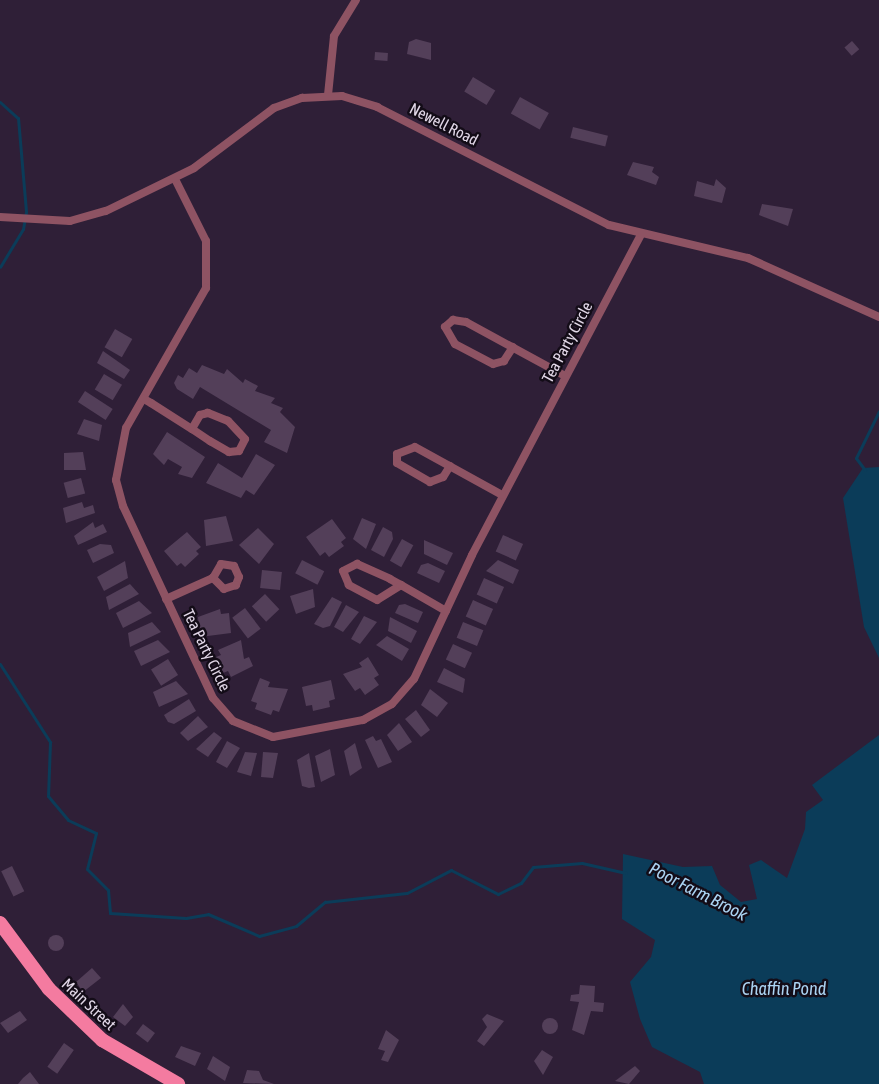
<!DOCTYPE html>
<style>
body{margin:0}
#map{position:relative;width:879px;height:1084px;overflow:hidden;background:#2f1f37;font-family:"Asap Condensed",sans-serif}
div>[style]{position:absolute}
.water>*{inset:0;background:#0b3c59}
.stream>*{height:3px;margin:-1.5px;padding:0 1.5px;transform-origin:1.5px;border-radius:1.5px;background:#0b3c59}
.building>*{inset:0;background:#533f59;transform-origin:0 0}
.round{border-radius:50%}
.street>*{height:8px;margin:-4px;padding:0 4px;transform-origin:4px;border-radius:4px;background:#8e5363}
.primary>*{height:14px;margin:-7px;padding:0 7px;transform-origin:7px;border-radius:7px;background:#f47ba0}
span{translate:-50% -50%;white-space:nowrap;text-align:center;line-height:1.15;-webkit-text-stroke:5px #130c17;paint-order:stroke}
.street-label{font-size:16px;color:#e2d8e8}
.water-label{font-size:18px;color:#abd3f2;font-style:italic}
</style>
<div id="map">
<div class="water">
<i style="clip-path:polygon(879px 467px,879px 658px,864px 627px,843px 498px,863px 468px)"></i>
<i style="clip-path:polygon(879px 735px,879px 1084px,704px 1084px,700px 1072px,652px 1047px,640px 1019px,630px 982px,651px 957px,655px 940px,622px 919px,623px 854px,683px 867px,712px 866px,720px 885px,741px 902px,757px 899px,749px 865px,761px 860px,787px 878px,805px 829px,806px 812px,823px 800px,812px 785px)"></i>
</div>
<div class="stream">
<i style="left:0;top:102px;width:24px;rotate:42deg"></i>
<i style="left:18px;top:118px;width:94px;rotate:85.1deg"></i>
<i style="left:26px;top:212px;width:17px;rotate:100deg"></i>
<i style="left:23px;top:229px;width:44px;rotate:121.2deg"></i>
<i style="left:865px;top:470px;width:15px;rotate:-127deg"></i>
<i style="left:856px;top:458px;width:52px;rotate:-63.9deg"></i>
<i style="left:0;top:664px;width:93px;rotate:57.3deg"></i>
<i style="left:50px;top:742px;width:54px;rotate:92.1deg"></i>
<i style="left:48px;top:796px;width:31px;rotate:50deg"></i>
<i style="left:68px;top:820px;width:31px;rotate:25deg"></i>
<i style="left:96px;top:833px;width:37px;rotate:104deg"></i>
<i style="left:87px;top:869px;width:30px;rotate:45deg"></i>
<i style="left:108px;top:890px;width:23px;rotate:85deg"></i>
<i style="left:110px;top:913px;width:76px;rotate:3.8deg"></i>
<i style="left:186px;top:918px;width:22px;rotate:-10deg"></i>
<i style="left:208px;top:914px;width:56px;rotate:23.3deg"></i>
<i style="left:259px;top:936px;width:38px;rotate:-15deg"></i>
<i style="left:296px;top:926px;width:38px;rotate:-40deg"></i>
<i style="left:325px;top:902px;width:82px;rotate:-6.3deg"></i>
<i style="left:407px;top:893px;width:50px;rotate:-27.6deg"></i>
<i style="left:451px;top:870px;width:53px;rotate:27.1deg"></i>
<i style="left:498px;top:894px;width:25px;rotate:-26deg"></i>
<i style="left:521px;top:883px;width:20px;rotate:-53deg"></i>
<i style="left:533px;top:867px;width:49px;rotate:-4.7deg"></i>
<i style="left:582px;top:863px;width:45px;rotate:12.8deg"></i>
</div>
<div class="building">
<i style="clip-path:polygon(416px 39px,431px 43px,431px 60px,407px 54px,409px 42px)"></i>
<i style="left:852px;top:41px;width:11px;height:10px;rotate:49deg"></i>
<i style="left:375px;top:52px;width:13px;height:8px;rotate:4deg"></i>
<i style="left:473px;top:77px;width:26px;height:17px;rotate:31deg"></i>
<i style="left:520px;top:97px;width:33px;height:19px;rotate:29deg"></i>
<i style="left:573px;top:127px;width:36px;height:11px;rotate:14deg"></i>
<i style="clip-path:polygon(633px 162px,654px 167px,652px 172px,659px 177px,656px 185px,627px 175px)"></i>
<i style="clip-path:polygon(716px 179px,726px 188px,722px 203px,694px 196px,697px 181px,714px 186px)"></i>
<i style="clip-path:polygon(762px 204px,793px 209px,788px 226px,759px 215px)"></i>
<i style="left:115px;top:329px;width:20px;height:21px;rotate:30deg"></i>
<i style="clip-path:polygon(103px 351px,130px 370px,124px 379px,97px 363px)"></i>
<i style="clip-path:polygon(202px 365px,224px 374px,227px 369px,243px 383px,245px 379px,258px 386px,255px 391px,275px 398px,271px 403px,283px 408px,280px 412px,295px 427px,287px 453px,264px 442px,271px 430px,200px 387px,193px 399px,177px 389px,174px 383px,178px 375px,183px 378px,189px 368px,197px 373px)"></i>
<i style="left:104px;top:374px;width:21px;height:18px;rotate:31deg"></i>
<i style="left:85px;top:391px;width:33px;height:13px;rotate:33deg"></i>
<i style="clip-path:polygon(84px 419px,102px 425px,99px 441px,77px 434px)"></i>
<i style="clip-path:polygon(167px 432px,205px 457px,192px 478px,178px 474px,182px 467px,168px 459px,164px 465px,153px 454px)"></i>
<i style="clip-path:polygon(83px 452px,86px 470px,64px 470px,64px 453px)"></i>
<i style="clip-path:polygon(256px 454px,275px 465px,254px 495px,246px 490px,241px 498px,206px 483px,218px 463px,242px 478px)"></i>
<i style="left:81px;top:478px;width:16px;height:18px;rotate:75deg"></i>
<i style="clip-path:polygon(82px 502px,84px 508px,93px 505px,95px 513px,66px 523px,63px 508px)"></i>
<i style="clip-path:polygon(226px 516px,233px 541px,206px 546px,204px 520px)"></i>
<i style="clip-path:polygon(362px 518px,376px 524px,366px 549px,353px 539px)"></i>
<i style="clip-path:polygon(332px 519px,346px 538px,341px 542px,344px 546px,329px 557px,325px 552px,320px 556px,306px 537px)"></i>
<i style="clip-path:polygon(93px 522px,95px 528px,103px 524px,107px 532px,78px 545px,74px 536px)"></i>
<i style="clip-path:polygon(383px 527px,392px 532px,393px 539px,384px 557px,371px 550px)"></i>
<i style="clip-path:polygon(258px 528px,274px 544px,259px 564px,239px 545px)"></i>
<i style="clip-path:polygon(187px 532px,201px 547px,196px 551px,199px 554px,185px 567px,181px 563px,177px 566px,164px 551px)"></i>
<i style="left:503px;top:535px;width:22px;height:18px;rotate:24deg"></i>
<i style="left:402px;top:539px;width:13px;height:25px;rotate:29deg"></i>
<i style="clip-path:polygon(424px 540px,453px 553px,447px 565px,424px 554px)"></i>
<i style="clip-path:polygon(100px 544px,111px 545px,114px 553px,93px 563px,87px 550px)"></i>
<i style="left:302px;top:560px;width:25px;height:15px;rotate:27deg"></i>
<i style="clip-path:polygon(498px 560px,519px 570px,513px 584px,486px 571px)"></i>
<i style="clip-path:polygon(125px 561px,128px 578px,104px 591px,97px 577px)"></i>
<i style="clip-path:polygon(428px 563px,445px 571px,439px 583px,417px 573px,421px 565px)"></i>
<i style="left:262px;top:570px;width:20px;height:18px;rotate:6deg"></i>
<i style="left:484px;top:578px;width:22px;height:18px;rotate:24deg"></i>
<i style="clip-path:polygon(130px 584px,139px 594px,109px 610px,106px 597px)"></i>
<i style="clip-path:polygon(313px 589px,315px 607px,296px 614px,290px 596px)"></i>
<i style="left:265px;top:594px;width:21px;height:18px;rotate:47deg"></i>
<i style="clip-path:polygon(332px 597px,342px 602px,330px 626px,323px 628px,314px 624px)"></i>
<i style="left:473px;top:600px;width:22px;height:18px;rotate:24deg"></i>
<i style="clip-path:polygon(139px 601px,152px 613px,123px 628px,116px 613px)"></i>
<i style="clip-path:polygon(405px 604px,423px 612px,418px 623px,395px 613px,399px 605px)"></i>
<i style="clip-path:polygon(346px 605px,359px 612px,343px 632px,334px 627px)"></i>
<i style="left:245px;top:608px;width:26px;height:16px;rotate:53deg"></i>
<i style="clip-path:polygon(220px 609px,221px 614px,229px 613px,231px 633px,200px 637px,198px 617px)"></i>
<i style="clip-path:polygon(364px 616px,377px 622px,360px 644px,351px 639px)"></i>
<i style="clip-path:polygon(390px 617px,417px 631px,411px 643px,388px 631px)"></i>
<i style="clip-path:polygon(152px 622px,161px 632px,130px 647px,128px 633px)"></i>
<i style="left:463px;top:622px;width:22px;height:17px;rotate:22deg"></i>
<i style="clip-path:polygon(387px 636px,409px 649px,402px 661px,376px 645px)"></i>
<i style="clip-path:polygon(158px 640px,170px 652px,141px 666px,134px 651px)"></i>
<i style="clip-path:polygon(241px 640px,244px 659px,249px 657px,253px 666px,231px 677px,228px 671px,223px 673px,216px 657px,221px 655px,218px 650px)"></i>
<i style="left:453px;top:644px;width:21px;height:17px;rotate:25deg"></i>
<i style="clip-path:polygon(368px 657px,379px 675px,374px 678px,379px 685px,365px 695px,360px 688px,355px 691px,343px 674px,362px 667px,359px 663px)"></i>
<i style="left:168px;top:659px;width:19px;height:20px;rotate:58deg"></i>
<i style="clip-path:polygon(444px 668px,465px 679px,463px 693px,437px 682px)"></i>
<i style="clip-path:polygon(260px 678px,270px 682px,268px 687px,288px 689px,279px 712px,273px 710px,271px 715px,255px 709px,257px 703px,251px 701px)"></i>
<i style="clip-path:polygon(331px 680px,335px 699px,329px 701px,330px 707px,313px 711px,312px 705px,306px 706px,302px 687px)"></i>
<i style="clip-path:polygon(176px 681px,188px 694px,159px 707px,153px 692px)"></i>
<i style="clip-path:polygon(430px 689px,448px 703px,437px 717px,421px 705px)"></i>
<i style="clip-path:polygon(189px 699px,196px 711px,174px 724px,168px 722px,164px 715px)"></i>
<i style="clip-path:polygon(416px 710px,430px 730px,421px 737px,405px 719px)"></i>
<i style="clip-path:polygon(198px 716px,208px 727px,188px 741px,180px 733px)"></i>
<i style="clip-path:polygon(399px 723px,412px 742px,398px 751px,387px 735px)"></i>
<i style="clip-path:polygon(214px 732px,222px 738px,208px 757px,196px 749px)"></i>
<i style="clip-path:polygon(373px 736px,376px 741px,381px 739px,392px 762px,378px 768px,365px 740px)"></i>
<i style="clip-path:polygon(227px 741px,240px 748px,227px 768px,216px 762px)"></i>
<i style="clip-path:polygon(355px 743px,362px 768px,350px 776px,344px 751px)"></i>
<i style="clip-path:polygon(330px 749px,335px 775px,321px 782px,315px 756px)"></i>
<i style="clip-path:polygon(245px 752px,257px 753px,251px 776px,237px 772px)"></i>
<i style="clip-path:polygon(263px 752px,278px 753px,273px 778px,261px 777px)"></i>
<i style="clip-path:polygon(309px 753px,315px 787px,309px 788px,302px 786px,297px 760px)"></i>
<i style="left:12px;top:866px;width:28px;height:12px;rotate:64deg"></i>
<i class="round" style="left:48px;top:935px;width:16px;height:16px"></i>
<i style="clip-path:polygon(92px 968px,101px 978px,83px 992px,76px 982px)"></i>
<i style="clip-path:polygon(580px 985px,595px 986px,594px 1002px,604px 1003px,603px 1012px,591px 1011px,584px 1035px,572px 1030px,579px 1002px,570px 1001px,571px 995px,579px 994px)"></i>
<i style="clip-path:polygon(123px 1004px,133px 1017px,125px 1026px,113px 1017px)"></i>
<i style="clip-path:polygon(20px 1011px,27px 1020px,8px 1033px,0 1023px)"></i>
<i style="clip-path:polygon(487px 1014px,504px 1021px,484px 1046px,477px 1041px,487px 1027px,482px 1019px)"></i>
<i class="round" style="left:542px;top:1018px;width:16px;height:16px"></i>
<i style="left:143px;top:1024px;width:15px;height:12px;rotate:37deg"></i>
<i style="clip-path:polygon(386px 1030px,399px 1040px,388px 1062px,381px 1060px,385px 1051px,378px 1049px)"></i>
<i style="left:64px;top:1043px;width:12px;height:29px;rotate:35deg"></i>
<i style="clip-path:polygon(181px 1046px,201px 1053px,195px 1066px,175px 1057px)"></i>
<i style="clip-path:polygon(542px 1050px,553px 1057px,543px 1075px,534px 1061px)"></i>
<i style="clip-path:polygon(213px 1056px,230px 1067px,225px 1081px,207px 1069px)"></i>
<i style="clip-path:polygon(635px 1066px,640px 1071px,629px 1084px,615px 1081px)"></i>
<i style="clip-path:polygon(247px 1070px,259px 1071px,263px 1080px,274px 1084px,243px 1083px)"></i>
<i style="clip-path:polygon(30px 1072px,39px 1084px,18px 1084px,23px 1078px)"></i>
</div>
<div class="street">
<i style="left:328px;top:95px;width:59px;rotate:-84.2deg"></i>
<i style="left:334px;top:36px;width:42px;rotate:-58.6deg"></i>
<i style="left:175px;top:179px;width:69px;rotate:63.4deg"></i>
<i style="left:206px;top:241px;width:47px;rotate:90deg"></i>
<i style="left:206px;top:288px;width:161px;rotate:119.7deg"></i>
<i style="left:126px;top:428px;width:53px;rotate:100.9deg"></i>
<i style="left:116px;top:480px;width:27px;rotate:75deg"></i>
<i style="left:123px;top:506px;width:212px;rotate:64.9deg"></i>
<i style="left:213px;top:698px;width:30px;rotate:49deg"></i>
<i style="left:233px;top:721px;width:43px;rotate:21.8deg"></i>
<i style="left:273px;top:737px;width:92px;rotate:-10.7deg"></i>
<i style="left:363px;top:720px;width:33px;rotate:-29deg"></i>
<i style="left:392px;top:704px;width:33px;rotate:-49deg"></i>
<i style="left:414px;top:679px;width:137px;rotate:-64.9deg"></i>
<i style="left:472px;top:555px;width:362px;rotate:-62.2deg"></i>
<i style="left:0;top:217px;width:70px;rotate:3.3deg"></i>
<i style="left:70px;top:221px;width:37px;rotate:-16deg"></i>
<i style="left:106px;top:211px;width:98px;rotate:-26deg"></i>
<i style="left:194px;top:168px;width:100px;rotate:-36.9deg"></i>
<i style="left:274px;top:108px;width:30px;rotate:-20deg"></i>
<i style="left:302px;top:98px;width:40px;rotate:-2.9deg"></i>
<i style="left:342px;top:96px;width:37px;rotate:17deg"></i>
<i style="left:377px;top:107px;width:260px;rotate:27deg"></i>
<i style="left:609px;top:225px;width:143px;rotate:13.4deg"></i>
<i style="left:748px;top:258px;width:144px;rotate:24.2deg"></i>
<i style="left:513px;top:347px;width:17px;rotate:123deg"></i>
<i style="left:504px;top:361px;width:11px;rotate:165deg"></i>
<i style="left:493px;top:364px;width:43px;rotate:-152.2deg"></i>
<i style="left:455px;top:344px;width:20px;rotate:-120deg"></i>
<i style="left:445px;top:327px;width:11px;rotate:-41deg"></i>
<i style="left:453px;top:320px;width:13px;rotate:9deg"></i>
<i style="left:466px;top:322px;width:113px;rotate:28.6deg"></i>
<i style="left:144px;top:399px;width:8px;rotate:30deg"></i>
<i style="left:151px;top:403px;width:49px;rotate:32.4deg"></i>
<i style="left:192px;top:429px;width:22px;rotate:34deg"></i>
<i style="left:210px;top:441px;width:22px;rotate:30deg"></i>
<i style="left:229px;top:452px;width:10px;rotate:-6deg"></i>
<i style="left:239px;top:451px;width:13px;rotate:-63deg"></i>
<i style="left:245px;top:439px;width:25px;rotate:-133deg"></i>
<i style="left:228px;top:421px;width:22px;rotate:-158deg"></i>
<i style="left:208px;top:413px;width:8px;rotate:166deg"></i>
<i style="left:200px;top:415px;width:16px;rotate:120deg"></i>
<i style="left:450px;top:466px;width:13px;rotate:122deg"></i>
<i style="left:443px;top:477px;width:14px;rotate:159deg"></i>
<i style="left:430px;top:482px;width:38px;rotate:-150deg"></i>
<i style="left:397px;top:463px;width:9px;rotate:-90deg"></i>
<i style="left:397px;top:454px;width:19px;rotate:-21deg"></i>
<i style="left:415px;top:447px;width:99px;rotate:28.9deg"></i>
<i style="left:401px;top:585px;width:28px;rotate:148deg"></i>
<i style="left:377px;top:600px;width:32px;rotate:-152deg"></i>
<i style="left:349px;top:585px;width:15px;rotate:-113deg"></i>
<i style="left:343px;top:571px;width:16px;rotate:-27deg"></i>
<i style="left:357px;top:564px;width:36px;rotate:24deg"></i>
<i style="left:390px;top:579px;width:13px;rotate:29deg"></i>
<i style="left:401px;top:585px;width:52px;rotate:30deg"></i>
<i style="left:166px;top:599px;width:51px;rotate:-24.1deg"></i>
<i style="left:213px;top:578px;width:16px;rotate:-60deg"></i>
<i style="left:221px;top:564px;width:13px;rotate:9deg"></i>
<i style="left:234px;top:566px;width:12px;rotate:66deg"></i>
<i style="left:239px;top:577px;width:9px;rotate:111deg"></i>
<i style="left:236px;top:585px;width:13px;rotate:162deg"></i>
<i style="left:224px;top:589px;width:16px;rotate:-135deg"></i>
</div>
<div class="primary">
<i style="left:0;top:923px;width:82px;rotate:53.4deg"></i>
<i style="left:49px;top:989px;width:74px;rotate:43.9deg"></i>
<i style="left:102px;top:1040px;width:88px;rotate:30.1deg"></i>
</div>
<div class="street-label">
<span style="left:444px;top:124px;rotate:27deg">Newell Road</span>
<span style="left:567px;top:342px;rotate:-62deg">Tea Party Circle</span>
<span style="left:207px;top:650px;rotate:64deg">Tea Party Circle</span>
<span style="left:89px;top:1004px;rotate:43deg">Main Street</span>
</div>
<div class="water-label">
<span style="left:698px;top:892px;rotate:27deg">Poor Farm Brook</span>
<span style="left:784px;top:989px">Chaffin Pond</span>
</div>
</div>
